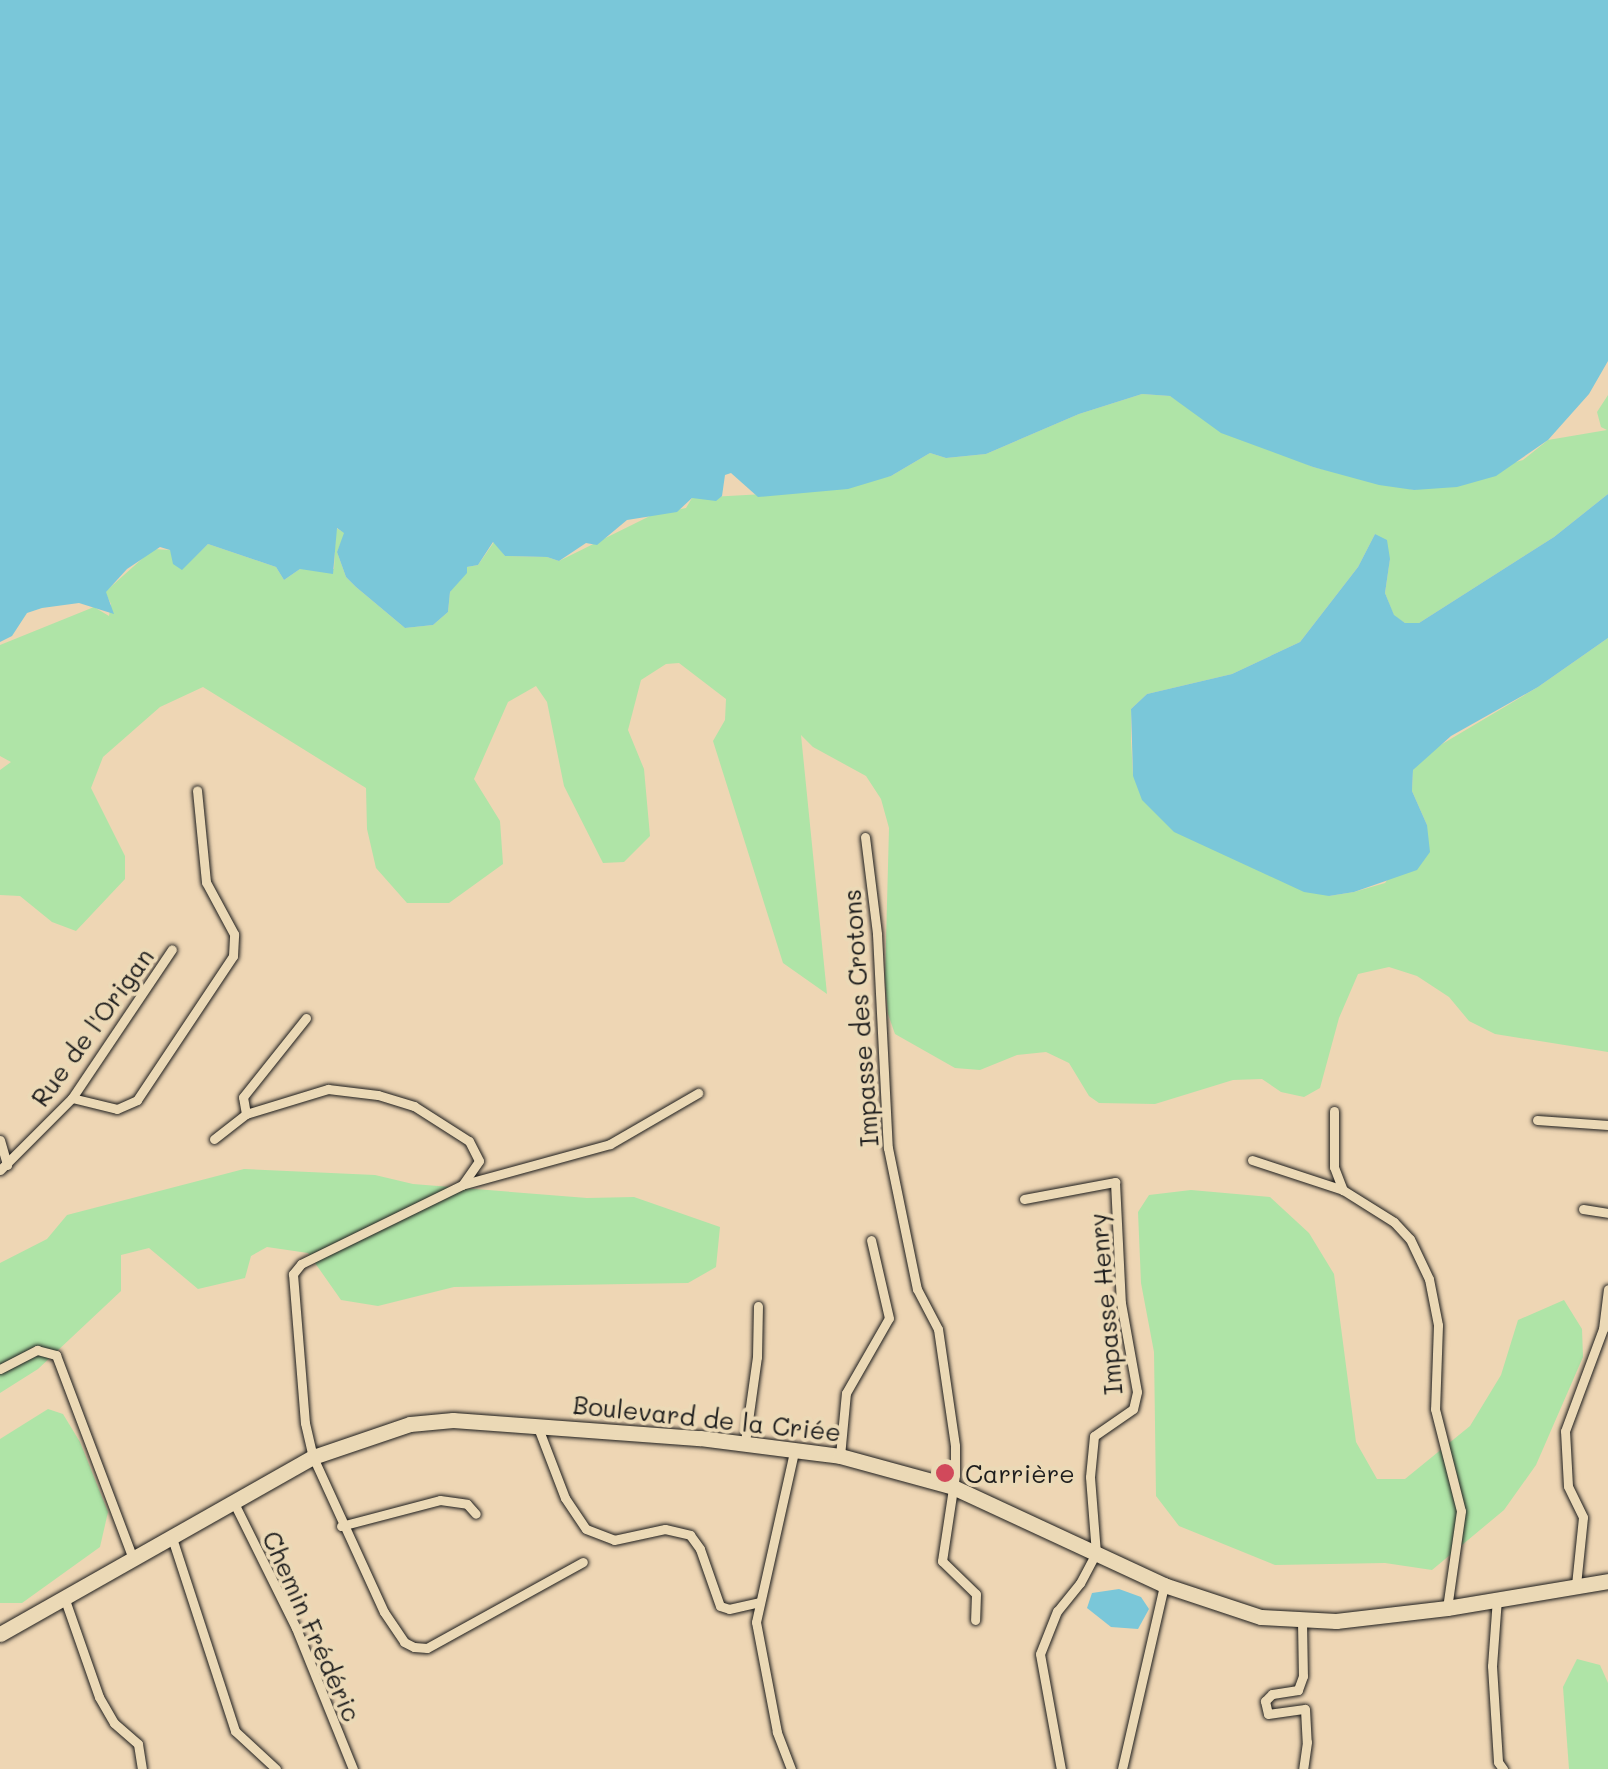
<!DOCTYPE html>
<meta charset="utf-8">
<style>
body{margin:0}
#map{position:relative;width:1608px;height:1769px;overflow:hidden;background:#eed6b4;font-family:Mali,sans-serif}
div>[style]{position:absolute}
.green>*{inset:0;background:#afe4a7}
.water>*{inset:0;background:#7ac7d9}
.roads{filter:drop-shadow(0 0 2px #1c1c1c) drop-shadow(0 0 2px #1c1c1c)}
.minor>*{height:9px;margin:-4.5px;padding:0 4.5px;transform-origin:4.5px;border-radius:4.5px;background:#ebd9b6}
.primary>*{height:15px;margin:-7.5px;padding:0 7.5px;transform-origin:7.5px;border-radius:7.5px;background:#ebd9b6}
.dots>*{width:28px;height:28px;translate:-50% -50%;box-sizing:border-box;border:5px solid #ebd9b6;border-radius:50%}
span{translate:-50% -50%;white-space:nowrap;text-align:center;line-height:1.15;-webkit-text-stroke:8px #ebd9b6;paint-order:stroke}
.street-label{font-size:25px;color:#1c1c1c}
.poi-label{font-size:25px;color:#1c1c1c}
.left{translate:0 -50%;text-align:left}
</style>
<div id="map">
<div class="green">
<i style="clip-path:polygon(1142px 394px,1170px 396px,1195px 412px,1313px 467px,1414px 490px,1523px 460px,1548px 440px,1607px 430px,1601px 427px,1597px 412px,1608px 395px,1608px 494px,1554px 537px,1419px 623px,1405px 623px,1394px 616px,1385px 593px,1390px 559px,1375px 534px,1358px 567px,1300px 642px,1232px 674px,1147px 694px,1131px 709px,1131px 739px,1133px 776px,1329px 896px,1354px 892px,1385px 883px,1427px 825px,1412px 791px,1413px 770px,1427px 753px,1538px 687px,1608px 638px,1608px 1052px,1495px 1034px,1469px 1021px,1449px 997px,1417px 976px,1389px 967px,1358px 974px,1339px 1018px,1320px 1088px,1304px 1097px,1281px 1092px,1262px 1079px,1233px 1080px,1155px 1104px,1099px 1103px,1089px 1096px,1069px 1063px,1046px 1052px,1017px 1055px,980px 1070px,955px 1068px,895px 1034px,888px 1014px,885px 979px,889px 828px,881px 799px,866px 776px,813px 747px,801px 735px,827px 994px,783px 963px,713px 741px,725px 720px,726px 699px,679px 663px,666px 664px,641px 680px,628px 730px,644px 769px,650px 836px,624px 862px,603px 863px,564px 786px,547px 702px,536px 686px,508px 702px,474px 779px,500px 821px,503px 864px,449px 903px,407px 903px,376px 868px,367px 829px,366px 788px,203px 687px,160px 707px,103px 757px,91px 788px,125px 856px,125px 879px,76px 931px,52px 922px,20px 896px,0 895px,0 770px,11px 762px,0 756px,0 645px,94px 607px,109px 616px,111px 604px,105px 592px,153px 549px,170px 550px,182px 569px,208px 544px,276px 567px,284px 580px,300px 569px,334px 569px,336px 528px,345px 533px,337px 552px,346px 577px,356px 587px,405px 628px,433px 625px,448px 612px,450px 592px,467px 567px,478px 565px,494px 542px,505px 556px,547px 557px,559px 561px,652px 515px,686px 508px,692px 498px,800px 492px,891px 476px,930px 453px,946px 458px,986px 454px,1079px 414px)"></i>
<i style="clip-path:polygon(244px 1169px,375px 1175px,413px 1184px,587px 1198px,634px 1197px,720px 1227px,716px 1267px,688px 1283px,454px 1287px,378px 1306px,341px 1300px,308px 1253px,267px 1247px,251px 1256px,245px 1278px,198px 1289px,149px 1248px,121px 1255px,121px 1291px,38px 1369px,0 1393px,0 1263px,47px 1239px,67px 1215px)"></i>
<i style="clip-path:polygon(1191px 1190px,1270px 1197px,1309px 1233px,1334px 1274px,1356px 1442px,1377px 1479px,1405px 1479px,1470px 1426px,1501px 1375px,1518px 1320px,1564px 1300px,1582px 1329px,1583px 1357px,1536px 1465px,1504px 1510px,1432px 1570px,1385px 1563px,1275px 1565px,1179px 1526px,1156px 1496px,1154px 1352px,1141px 1283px,1138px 1212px,1149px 1195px)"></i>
<i style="clip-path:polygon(48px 1409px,63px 1414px,80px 1442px,108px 1512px,100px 1547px,22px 1603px,0 1603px,0 1439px)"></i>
<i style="clip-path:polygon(1577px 1659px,1600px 1665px,1608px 1683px,1608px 1769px,1569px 1769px,1563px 1687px)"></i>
</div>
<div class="water">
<i style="clip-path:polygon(0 0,1608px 0,1608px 361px,1589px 394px,1548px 440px,1496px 476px,1457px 487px,1414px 490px,1379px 485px,1313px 467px,1221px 433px,1170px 396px,1142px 394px,1079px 414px,986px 454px,946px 458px,930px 453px,891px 476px,848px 489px,758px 497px,731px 473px,725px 475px,722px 496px,716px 501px,692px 498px,677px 512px,627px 520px,597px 545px,586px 543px,559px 561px,547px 557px,505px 556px,493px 542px,478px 565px,467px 567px,467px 573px,450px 592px,448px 612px,433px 625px,405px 628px,356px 587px,346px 577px,337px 552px,344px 533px,337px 528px,333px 574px,300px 569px,284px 580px,276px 567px,208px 544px,182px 570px,173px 564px,170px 550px,160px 547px,127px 569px,106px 592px,114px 614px,79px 603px,42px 608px,27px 613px,12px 636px,0 642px)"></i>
<i style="clip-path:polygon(1608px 494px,1608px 638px,1538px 687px,1451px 736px,1413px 770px,1412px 791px,1427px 825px,1430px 852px,1417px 870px,1354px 892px,1329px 896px,1304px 892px,1174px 832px,1142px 800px,1133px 776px,1131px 709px,1147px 694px,1232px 674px,1300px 642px,1358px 567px,1375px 534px,1387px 540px,1390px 559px,1385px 593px,1394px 615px,1405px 623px,1419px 623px,1554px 537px)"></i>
<i style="clip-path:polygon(1119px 1589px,1141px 1597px,1149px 1609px,1138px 1629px,1111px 1627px,1087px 1608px,1092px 1593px)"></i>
</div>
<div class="roads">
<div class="minor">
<i style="left:865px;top:837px;width:98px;rotate:82.9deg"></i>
<i style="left:877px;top:934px;width:214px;rotate:87.1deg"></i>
<i style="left:888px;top:1148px;width:144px;rotate:78.4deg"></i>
<i style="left:917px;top:1289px;width:45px;rotate:62.3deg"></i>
<i style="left:938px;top:1329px;width:118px;rotate:81.7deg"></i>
<i style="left:955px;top:1446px;width:29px;rotate:90deg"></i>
<i style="left:955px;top:1475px;width:87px;rotate:98.6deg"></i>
<i style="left:942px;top:1561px;width:47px;rotate:44.1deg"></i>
<i style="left:976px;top:1594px;width:26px;rotate:92deg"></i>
<i style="left:72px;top:1098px;width:46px;rotate:13.7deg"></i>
<i style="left:117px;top:1109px;width:22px;rotate:-24deg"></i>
<i style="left:137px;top:1100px;width:173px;rotate:-56.3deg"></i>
<i style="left:233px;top:956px;width:22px;rotate:-87deg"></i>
<i style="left:234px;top:934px;width:59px;rotate:-118.3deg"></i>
<i style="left:206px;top:882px;width:92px;rotate:-95.6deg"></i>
<i style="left:1334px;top:1111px;width:56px;rotate:90deg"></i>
<i style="left:1334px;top:1167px;width:25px;rotate:69deg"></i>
<i style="left:1343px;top:1190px;width:60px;rotate:32.1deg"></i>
<i style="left:1394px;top:1222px;width:23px;rotate:47deg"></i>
<i style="left:1410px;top:1239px;width:44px;rotate:64.6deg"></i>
<i style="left:1429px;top:1279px;width:47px;rotate:78.9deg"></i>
<i style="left:1438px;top:1325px;width:84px;rotate:92deg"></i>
<i style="left:1435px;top:1409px;width:105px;rotate:75.7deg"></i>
<i style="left:1461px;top:1511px;width:98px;rotate:98.2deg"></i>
<i style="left:246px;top:1114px;width:17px;rotate:-100deg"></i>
<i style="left:243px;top:1097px;width:101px;rotate:-51.4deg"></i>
<i style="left:1537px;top:1120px;width:71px;rotate:4deg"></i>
<i style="left:214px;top:1139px;width:41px;rotate:-38deg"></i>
<i style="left:246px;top:1114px;width:86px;rotate:-17deg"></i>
<i style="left:328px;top:1089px;width:50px;rotate:6.8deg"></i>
<i style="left:378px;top:1095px;width:38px;rotate:17deg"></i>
<i style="left:414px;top:1106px;width:65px;rotate:32.5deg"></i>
<i style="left:469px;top:1141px;width:22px;rotate:63deg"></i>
<i style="left:479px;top:1161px;width:29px;rotate:125deg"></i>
<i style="left:462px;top:1185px;width:179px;rotate:153.9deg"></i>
<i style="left:301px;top:1264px;width:13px;rotate:129deg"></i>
<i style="left:293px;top:1274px;width:149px;rotate:85.4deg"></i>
<i style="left:305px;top:1423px;width:35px;rotate:77deg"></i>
<i style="left:313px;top:1457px;width:170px;rotate:65.4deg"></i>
<i style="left:384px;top:1612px;width:36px;rotate:56deg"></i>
<i style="left:404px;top:1642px;width:11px;rotate:27deg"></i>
<i style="left:414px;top:1647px;width:13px;rotate:4deg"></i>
<i style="left:427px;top:1648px;width:178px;rotate:-28.9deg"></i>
<i style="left:0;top:1140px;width:26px;rotate:74deg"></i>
<i style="left:1252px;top:1160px;width:96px;rotate:18.2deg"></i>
<i style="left:0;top:1170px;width:102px;rotate:-45deg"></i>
<i style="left:72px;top:1098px;width:179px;rotate:-56.1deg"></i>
<i style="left:465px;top:1184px;width:150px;rotate:-15.4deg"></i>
<i style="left:610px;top:1144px;width:102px;rotate:-30.1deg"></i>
<i style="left:1024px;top:1199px;width:93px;rotate:-10.6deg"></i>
<i style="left:1115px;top:1182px;width:121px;rotate:87.2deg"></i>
<i style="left:1121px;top:1303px;width:90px;rotate:79.8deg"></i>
<i style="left:1137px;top:1392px;width:17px;rotate:103deg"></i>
<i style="left:1133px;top:1409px;width:47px;rotate:145.3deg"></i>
<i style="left:1094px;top:1436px;width:41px;rotate:95.6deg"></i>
<i style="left:1090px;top:1477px;width:76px;rotate:85.5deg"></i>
<i style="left:1096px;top:1553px;width:34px;rotate:118deg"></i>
<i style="left:1080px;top:1583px;width:36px;rotate:129deg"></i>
<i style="left:1057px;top:1611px;width:46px;rotate:111.6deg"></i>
<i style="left:1040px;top:1654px;width:117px;rotate:79.7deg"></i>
<i style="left:1583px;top:1209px;width:25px;rotate:9deg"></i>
<i style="left:0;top:1369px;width:42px;rotate:-27.2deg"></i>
<i style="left:37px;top:1350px;width:20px;rotate:15deg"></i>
<i style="left:56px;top:1355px;width:218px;rotate:69.3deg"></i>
<i style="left:537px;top:1425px;width:78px;rotate:69deg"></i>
<i style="left:565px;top:1498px;width:37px;rotate:56deg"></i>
<i style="left:586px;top:1529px;width:30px;rotate:21deg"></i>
<i style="left:614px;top:1540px;width:52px;rotate:-12.2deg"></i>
<i style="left:665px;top:1529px;width:26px;rotate:13deg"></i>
<i style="left:690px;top:1535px;width:17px;rotate:54deg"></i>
<i style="left:700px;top:1549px;width:60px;rotate:70.7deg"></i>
<i style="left:720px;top:1606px;width:9px;rotate:18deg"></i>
<i style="left:729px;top:1609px;width:31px;rotate:-13deg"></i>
<i style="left:745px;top:1442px;width:86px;rotate:-82deg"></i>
<i style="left:757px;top:1357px;width:51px;rotate:-88.9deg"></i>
<i style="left:840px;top:1456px;width:63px;rotate:-84.6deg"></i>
<i style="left:846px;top:1393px;width:86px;rotate:-60.2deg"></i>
<i style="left:889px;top:1318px;width:80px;rotate:-103deg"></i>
<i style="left:233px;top:1501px;width:142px;rotate:63.6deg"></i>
<i style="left:296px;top:1628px;width:152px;rotate:68deg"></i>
<i style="left:341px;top:1526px;width:102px;rotate:-14.7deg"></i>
<i style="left:440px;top:1500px;width:27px;rotate:8deg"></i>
<i style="left:467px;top:1504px;width:13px;rotate:48deg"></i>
<i style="left:171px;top:1535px;width:206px;rotate:71.9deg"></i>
<i style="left:235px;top:1731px;width:56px;rotate:42.8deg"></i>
<i style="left:1576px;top:1585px;width:68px;rotate:-84.1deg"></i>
<i style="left:1583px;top:1517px;width:34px;rotate:-116deg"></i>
<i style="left:1568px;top:1486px;width:55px;rotate:-93.1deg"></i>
<i style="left:1565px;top:1431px;width:109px;rotate:-69.6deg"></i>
<i style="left:1603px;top:1329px;width:40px;rotate:-82.9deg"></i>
<i style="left:64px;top:1597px;width:106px;rotate:70.7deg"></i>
<i style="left:99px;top:1697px;width:30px;rotate:60deg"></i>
<i style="left:114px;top:1723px;width:32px;rotate:41deg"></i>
<i style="left:138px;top:1744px;width:25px;rotate:81deg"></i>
<i style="left:1497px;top:1598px;width:68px;rotate:94.2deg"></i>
<i style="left:1492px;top:1666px;width:96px;rotate:86.4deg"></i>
<i style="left:1498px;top:1762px;width:9px;rotate:54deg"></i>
<i style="left:1302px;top:1621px;width:55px;rotate:89deg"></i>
<i style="left:1303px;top:1676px;width:15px;rotate:110deg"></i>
<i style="left:1298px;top:1690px;width:26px;rotate:171deg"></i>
<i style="left:1272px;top:1694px;width:10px;rotate:135deg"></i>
<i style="left:1265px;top:1701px;width:13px;rotate:77deg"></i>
<i style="left:1268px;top:1714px;width:37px;rotate:-8deg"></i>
<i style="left:1305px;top:1709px;width:33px;rotate:87deg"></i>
<i style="left:1307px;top:1742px;width:27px;rotate:98deg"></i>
<i style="left:791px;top:1769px;width:40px;rotate:-111deg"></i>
<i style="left:777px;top:1732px;width:112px;rotate:-100.8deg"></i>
<i style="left:756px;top:1622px;width:178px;rotate:-77.4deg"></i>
<i style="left:1122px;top:1769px;width:189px;rotate:-77.1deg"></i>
</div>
<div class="primary">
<i style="left:0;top:1634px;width:360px;rotate:-29.5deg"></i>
<i style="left:313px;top:1457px;width:102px;rotate:-18.8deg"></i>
<i style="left:410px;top:1424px;width:43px;rotate:-5.3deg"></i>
<i style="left:453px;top:1420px;width:248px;rotate:4.2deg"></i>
<i style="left:700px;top:1438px;width:141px;rotate:7.3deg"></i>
<i style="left:840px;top:1456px;width:117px;rotate:15.3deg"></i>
<i style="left:953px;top:1487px;width:233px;rotate:24.9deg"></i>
<i style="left:1164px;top:1585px;width:102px;rotate:18.3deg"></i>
<i style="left:1261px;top:1617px;width:75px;rotate:3.1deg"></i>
<i style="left:1336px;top:1621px;width:112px;rotate:-6.7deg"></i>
<i style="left:1447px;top:1608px;width:163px;rotate:-9.5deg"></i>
</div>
</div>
<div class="dots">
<i style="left:945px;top:1473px;background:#d1495b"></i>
</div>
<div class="street-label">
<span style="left:860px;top:1018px;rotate:-94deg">Impasse des Crotons</span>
<span style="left:92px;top:1027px;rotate:-54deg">Rue de l'Origan</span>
<span style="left:1105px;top:1304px;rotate:-95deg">Impasse Henry</span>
<span style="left:707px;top:1418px;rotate:6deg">Boulevard de la Criée</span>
<span style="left:312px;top:1626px;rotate:66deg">Chemin Frédéric</span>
</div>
<div class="poi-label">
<span class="left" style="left:965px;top:1473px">Carrière</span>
</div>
</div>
